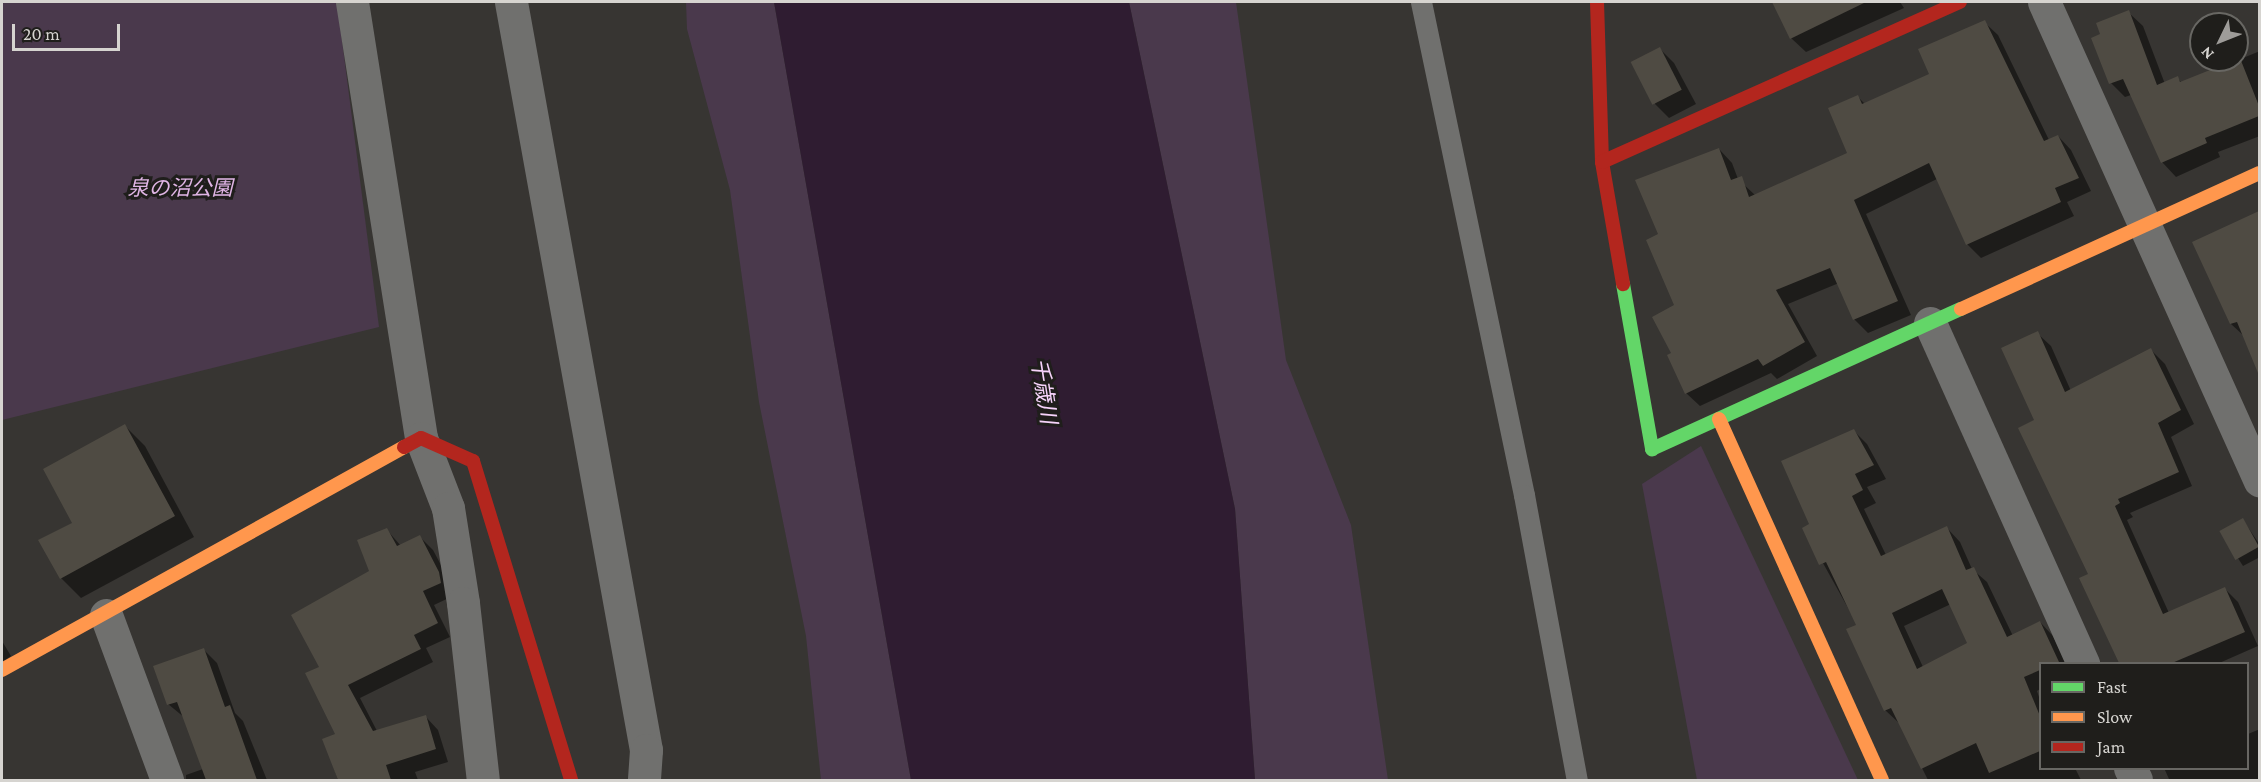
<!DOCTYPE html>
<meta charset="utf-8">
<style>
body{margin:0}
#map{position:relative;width:2261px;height:782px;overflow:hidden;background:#373532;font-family:"Crimson Pro","Noto Sans JP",serif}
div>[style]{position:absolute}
.green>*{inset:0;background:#4a394c}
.water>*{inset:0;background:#2f1c31}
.shadow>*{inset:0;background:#0007}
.building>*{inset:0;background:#4f4b43;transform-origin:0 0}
.lane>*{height:21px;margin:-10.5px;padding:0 10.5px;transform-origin:10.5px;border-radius:10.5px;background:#70706e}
.street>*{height:33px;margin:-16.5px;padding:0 16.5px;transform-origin:16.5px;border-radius:16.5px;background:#70706e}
.fast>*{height:14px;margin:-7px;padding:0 7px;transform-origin:7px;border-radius:7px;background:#63d668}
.slow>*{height:14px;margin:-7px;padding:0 7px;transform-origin:7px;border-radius:7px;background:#ff974d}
.jam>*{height:14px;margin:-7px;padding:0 7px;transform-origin:7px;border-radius:7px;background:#b3261e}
span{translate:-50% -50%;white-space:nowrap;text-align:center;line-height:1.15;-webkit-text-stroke:6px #1f1e1b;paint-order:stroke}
.park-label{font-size:21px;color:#e0b5e5;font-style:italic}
.water-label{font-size:22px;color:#f6d3fa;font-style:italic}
.frame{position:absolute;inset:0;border:3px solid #d6d4d0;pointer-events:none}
.legend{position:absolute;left:2039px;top:662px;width:210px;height:108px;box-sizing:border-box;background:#1f1e1b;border:2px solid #686763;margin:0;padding:8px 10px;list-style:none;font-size:18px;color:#d6d4d0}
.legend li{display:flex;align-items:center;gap:12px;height:30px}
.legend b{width:30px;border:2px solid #686763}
.north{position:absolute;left:2189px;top:12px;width:60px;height:60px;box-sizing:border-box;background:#1f1e1b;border:2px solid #686763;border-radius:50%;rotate:227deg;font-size:16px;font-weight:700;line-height:24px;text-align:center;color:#d6d4d0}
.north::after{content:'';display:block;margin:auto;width:21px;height:27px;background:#9e9c99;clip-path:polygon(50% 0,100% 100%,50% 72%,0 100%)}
.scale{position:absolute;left:12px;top:24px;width:108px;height:27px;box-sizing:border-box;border:3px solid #d6d4d0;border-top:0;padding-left:8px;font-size:18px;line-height:21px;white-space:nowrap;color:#d6d4d0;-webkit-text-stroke:4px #1f1e1b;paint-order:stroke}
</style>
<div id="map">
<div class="green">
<i style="clip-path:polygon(2px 2px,337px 2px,379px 327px,2px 420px)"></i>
<i style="clip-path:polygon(686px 2px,774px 2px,911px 780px,821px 780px,806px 636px,759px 402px,730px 190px,687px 29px)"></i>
<i style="clip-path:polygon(1129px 2px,1236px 2px,1286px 360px,1351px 525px,1388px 780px,1255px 780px,1235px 509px)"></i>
<i style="clip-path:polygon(1701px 446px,1858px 780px,1697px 780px,1642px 484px)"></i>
</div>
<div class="water">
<i style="clip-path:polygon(774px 2px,1129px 2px,1235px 509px,1255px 780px,911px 780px)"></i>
</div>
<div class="shadow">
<i style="clip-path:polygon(1773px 2px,1900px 2px,1904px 8px,1806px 52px,1791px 38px)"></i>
<i style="clip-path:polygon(2128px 12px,2143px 26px,2165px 84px,2177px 78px,2182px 83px,2260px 51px,2260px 136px,2218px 152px,2220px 157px,2176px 177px,2162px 162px,2131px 95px,2125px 97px,2111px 83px,2102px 35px)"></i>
<i style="clip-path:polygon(1984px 22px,1998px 35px,2049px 140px,2058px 136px,2071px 150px,2091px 191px,2067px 202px,2074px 216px,1981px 258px,1967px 244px,1937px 179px,1866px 214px,1911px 315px,1868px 333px,1854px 319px,1839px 283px,1788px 304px,1817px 356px,1777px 379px,1771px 373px,1700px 406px,1686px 393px,1673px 354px,1676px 306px,1660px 235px,1719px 149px,1732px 163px,1738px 179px,1756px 196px,1849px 154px,1858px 97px,1865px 104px,1931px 75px)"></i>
<i style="clip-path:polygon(1660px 49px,1674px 63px,1696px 104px,1669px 118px,1655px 104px)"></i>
<i style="clip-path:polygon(2256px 215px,2260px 218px,2260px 368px,2244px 336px,2231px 324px)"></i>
<i style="clip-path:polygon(2037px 333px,2051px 346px,2071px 391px,2151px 350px,2165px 364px,2194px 424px,2171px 437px,2192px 486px,2130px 513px,2133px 517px,2127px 520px,2169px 613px,2225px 589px,2238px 602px,2258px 646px,2217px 664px,2120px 664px,2099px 613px,2090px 574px,2036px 421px)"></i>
<i style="clip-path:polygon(125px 426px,145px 446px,194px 537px,81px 598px,61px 578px,74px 523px)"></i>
<i style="clip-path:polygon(evenodd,1853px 430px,1867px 444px,1886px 479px,1867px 487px,1876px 503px,1864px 509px,1886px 555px,1947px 528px,1960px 542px,1972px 569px,1987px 582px,2013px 636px,2040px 622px,2053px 636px,2066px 664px,2040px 664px,2040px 689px,2037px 691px,2040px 700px,2040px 768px,2075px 768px,2081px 780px,1928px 780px,1900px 724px,1885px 710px,1848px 630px,1858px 626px,1804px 529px,1811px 525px,1853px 430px,1951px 604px,1969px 644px,1923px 667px,1904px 626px,1951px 604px)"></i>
<i style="clip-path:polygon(2243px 520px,2260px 545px,2260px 557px,2243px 566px,2221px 532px)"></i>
<i style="clip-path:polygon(387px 530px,401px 546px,420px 537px,433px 550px,452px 586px,453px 596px,434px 605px,450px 637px,426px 648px,433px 662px,360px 698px,377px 731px,425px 716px,438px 730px,448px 762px,415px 772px,418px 780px,338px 780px,324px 740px,337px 735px,321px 667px,371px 572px)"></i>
<i style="clip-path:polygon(2px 641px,11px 656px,2px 662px)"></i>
<i style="clip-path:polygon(203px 649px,217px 663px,235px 713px,243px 721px,267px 780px,186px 780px,186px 775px,203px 769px,185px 718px,168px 704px)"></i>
<i style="clip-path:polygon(2260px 729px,2260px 780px,2169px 779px,2164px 768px,2248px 768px,2248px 734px)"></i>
</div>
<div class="building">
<i style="clip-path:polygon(1772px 2px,1866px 2px,1790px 39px)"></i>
<i style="clip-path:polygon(2129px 10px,2157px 85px,2178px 76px,2180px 82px,2240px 58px,2259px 106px,2259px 116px,2205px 138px,2207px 143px,2161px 163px,2123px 79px,2109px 84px,2091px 38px,2100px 34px,2096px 23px)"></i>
<i style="clip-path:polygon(1985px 20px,2044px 141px,2058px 135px,2079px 178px,2055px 188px,2061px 202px,1966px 245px,1929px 163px,1854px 200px,1898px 301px,1853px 320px,1830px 268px,1776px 290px,1805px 342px,1763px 366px,1758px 359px,1685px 394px,1667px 355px,1671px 353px,1652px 317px,1674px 305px,1646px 240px,1658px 234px,1635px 180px,1719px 148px,1731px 180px,1742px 176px,1749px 197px,1847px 153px,1828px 108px,1858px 95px,1862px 104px,1929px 74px,1918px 49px)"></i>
<i style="left:1660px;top:47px;width:48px;height:33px;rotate:63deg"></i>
<i style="clip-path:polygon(2259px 211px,2259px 373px,2258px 373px,2237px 322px,2230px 324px,2192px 242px)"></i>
<i style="clip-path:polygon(2038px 331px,2065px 392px,2151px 348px,2181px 410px,2158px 423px,2179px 472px,2118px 499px,2120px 503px,2115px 506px,2163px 614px,2225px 587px,2245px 632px,2172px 663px,2119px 663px,2079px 578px,2088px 574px,2018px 428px,2034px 420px,2001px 348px)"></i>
<i style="clip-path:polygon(125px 424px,175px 516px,60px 579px,38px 540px,72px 523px,43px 469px)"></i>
<i style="clip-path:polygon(evenodd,1854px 429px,1874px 465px,1855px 474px,1863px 490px,1852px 496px,1881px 556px,1947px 526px,1966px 570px,1974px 567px,2007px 637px,2040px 621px,2059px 662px,2040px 663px,2040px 670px,2024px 677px,2040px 716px,2040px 751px,1989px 773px,1976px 743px,1921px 769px,1891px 708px,1884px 711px,1846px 629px,1856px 625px,1826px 562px,1819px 565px,1802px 528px,1809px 524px,1781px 461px,1854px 429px,1942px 589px,1967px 643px,1917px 669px,1892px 613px,1942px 589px)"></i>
<i style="left:2243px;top:518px;width:33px;height:27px;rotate:61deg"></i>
<i style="clip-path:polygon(387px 528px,397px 546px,420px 535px,439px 572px,441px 583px,423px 591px,438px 623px,414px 635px,421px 649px,348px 685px,373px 731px,426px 715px,436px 749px,386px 765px,391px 780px,338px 780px,322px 739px,335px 734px,305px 673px,319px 667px,291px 615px,369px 571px,357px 540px)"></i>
<i style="clip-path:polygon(204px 648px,225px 707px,230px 705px,257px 780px,206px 780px,177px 702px,167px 705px,153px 666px)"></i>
</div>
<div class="lane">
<i style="left:1421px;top:2px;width:504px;rotate:78.2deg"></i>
<i style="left:1524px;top:495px;width:290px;rotate:79.5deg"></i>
</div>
<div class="street">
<i style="left:352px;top:2px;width:441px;rotate:81deg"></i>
<i style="left:421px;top:438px;width:75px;rotate:68.9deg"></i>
<i style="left:448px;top:508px;width:96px;rotate:81deg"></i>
<i style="left:463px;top:603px;width:178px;rotate:83.6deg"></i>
<i style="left:511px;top:2px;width:760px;rotate:79.77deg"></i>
<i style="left:646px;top:750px;width:30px;rotate:94deg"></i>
<i style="left:2044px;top:2px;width:525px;rotate:65.73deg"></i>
<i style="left:1930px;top:323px;width:374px;rotate:65.8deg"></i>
<i style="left:106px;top:615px;width:176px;rotate:69.7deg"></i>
<i style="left:2130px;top:768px;width:13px;rotate:63deg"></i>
</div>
<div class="fast">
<i style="left:1623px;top:284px;width:168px;rotate:80deg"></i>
<i style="left:1652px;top:449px;width:339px;rotate:-24.4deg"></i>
</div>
<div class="slow">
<i style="left:1961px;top:309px;width:328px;rotate:-24.5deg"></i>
<i style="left:1719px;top:419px;width:396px;rotate:65.7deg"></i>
<i style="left:2px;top:670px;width:460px;rotate:-29deg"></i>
</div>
<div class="jam">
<i style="left:1597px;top:2px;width:160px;rotate:88.2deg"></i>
<i style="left:1602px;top:162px;width:124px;rotate:80.2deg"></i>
<i style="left:1602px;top:162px;width:392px;rotate:-24.1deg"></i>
<i style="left:404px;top:447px;width:19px;rotate:-28deg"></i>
<i style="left:421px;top:438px;width:57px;rotate:23.9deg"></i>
<i style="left:473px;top:461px;width:334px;rotate:72.9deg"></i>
</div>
<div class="park-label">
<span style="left:180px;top:188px">泉の沼公園</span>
</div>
<div class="water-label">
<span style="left:1044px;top:391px;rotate:81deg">千歳川</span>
</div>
<div class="frame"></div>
<ul class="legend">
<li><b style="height:8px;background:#63d668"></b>Fast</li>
<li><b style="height:8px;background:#ff974d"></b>Slow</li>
<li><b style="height:8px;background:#b3261e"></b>Jam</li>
</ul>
<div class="north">N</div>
<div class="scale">20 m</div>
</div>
